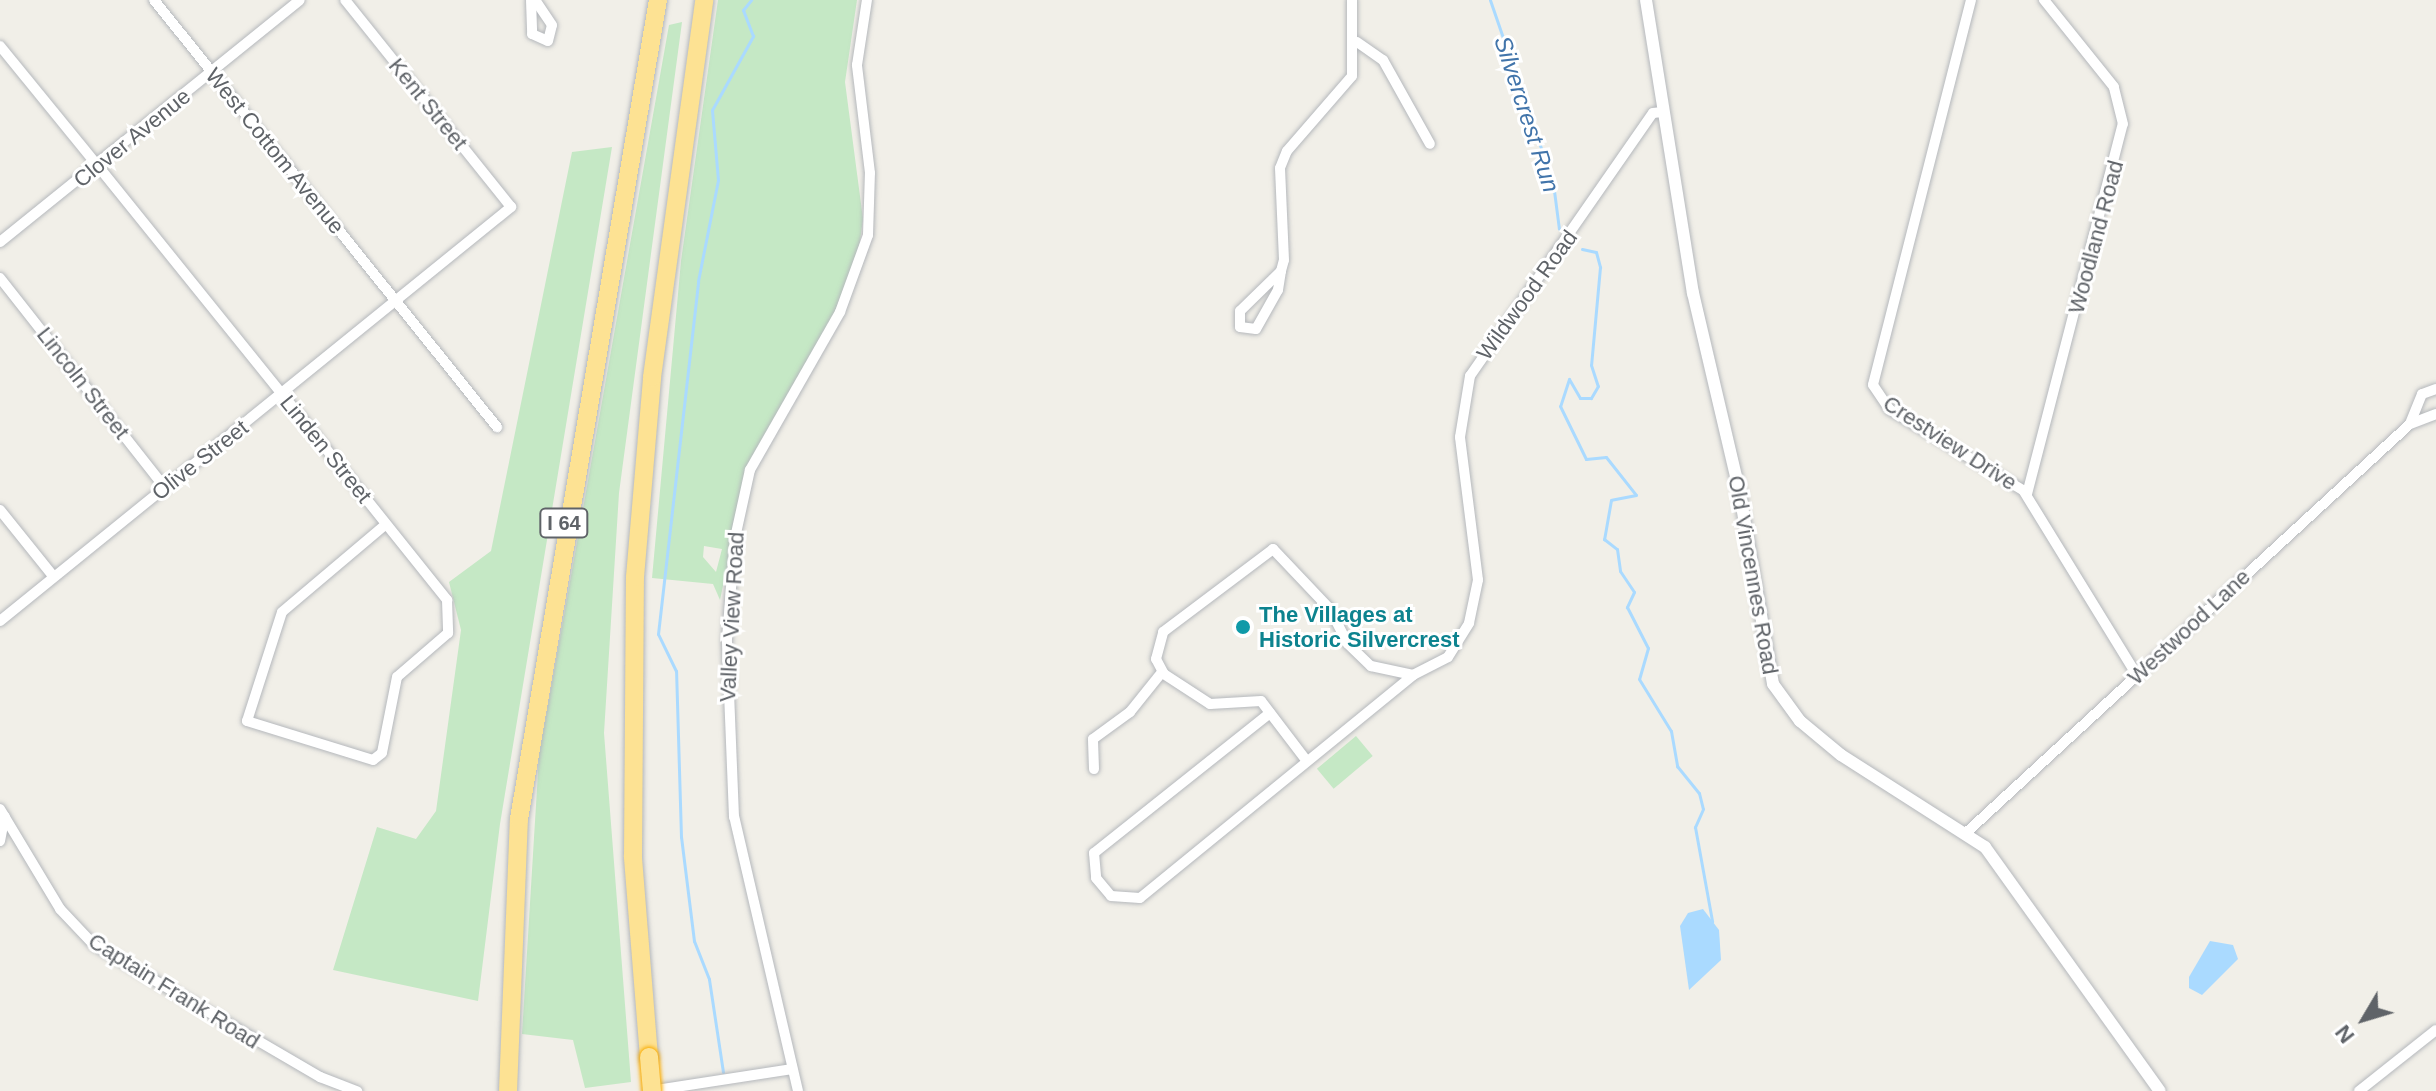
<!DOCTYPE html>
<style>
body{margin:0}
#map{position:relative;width:2436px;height:1091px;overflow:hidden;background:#f1efe8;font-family:Arial,sans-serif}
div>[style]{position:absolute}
.green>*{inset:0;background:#c5e8c5;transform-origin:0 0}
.water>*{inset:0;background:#aadaff}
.stream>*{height:3px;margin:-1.5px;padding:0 1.5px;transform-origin:1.5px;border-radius:1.5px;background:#aadaff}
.roads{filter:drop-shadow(0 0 2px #b5b8bc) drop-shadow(0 0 2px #b5b8bc)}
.minor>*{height:10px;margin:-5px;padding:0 5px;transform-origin:5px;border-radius:5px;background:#fff}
.tertiary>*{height:12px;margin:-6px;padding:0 6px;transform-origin:6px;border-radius:6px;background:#fff}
.motorway>*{height:18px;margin:-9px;padding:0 9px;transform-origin:9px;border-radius:9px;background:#fde293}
.bridges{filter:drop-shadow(0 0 2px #f9ab00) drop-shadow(0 0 2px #f9ab00)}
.motorway-bridge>*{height:18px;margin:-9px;padding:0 9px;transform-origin:9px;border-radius:9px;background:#fde293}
.dots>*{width:22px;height:22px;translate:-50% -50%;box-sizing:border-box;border:4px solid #fff;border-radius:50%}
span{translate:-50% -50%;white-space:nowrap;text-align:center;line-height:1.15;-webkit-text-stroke:6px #fff;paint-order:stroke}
.shield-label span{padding:2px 6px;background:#fff;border:2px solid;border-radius:6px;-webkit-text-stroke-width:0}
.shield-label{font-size:20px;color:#5f6368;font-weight:700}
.street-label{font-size:22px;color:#5f6368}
.culture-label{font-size:22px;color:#0d838f;font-weight:700}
.left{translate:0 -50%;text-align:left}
.water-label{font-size:24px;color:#4174aa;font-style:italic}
.north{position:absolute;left:2324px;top:979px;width:80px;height:80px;-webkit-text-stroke:6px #fff;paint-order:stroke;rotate:232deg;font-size:22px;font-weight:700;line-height:32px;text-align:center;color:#5f6368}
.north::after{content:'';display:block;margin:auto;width:28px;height:36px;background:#5f6368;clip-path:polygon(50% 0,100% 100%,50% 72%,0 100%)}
</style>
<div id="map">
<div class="green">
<i style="clip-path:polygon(evenodd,718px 0,857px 0,845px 82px,863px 219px,857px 262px,829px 326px,747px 471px,720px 600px,713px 584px,652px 578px,681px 261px,718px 0,704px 546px,722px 549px,716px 572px,703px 557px,704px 546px)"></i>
<i style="clip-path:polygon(682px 22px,619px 493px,604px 733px,631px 1082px,585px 1088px,573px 1040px,522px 1034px,539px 756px,669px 25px)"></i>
<i style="clip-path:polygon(612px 147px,500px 824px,478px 1001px,333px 970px,377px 827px,416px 839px,436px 811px,461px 630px,449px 582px,491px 551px,572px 152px)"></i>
<i style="left:1356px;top:736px;width:26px;height:51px;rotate:50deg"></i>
</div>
<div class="water">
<i style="clip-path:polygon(1703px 909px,1719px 930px,1721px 960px,1689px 990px,1680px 926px,1688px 913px)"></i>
<i style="clip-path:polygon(2210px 941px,2233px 945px,2238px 959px,2202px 995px,2189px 988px,2189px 977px)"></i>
</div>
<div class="stream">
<i style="left:1490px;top:0;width:194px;rotate:71deg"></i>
<i style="left:1553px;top:183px;width:46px;rotate:82.6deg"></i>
<i style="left:1582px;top:249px;width:14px;rotate:12deg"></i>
<i style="left:1596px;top:252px;width:16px;rotate:75deg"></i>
<i style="left:1600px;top:267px;width:98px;rotate:95.2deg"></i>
<i style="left:1591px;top:365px;width:22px;rotate:72deg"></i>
<i style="left:1598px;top:386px;width:14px;rotate:120deg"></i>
<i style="left:1591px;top:398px;width:11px;rotate:180deg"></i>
<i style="left:1580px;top:398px;width:22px;rotate:-120deg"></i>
<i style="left:1569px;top:379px;width:28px;rotate:108deg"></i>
<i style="left:1560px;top:406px;width:59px;rotate:63.9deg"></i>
<i style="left:1586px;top:459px;width:20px;rotate:-6deg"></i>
<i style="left:1606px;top:457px;width:48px;rotate:51.7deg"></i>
<i style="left:1636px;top:495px;width:25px;rotate:169deg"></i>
<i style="left:1611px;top:500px;width:40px;rotate:100deg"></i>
<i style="left:1604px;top:539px;width:16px;rotate:38deg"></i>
<i style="left:1617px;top:549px;width:22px;rotate:82deg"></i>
<i style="left:1620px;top:571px;width:25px;rotate:56deg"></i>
<i style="left:1634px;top:592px;width:17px;rotate:115deg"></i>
<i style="left:1627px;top:607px;width:46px;rotate:62.9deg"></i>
<i style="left:1648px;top:648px;width:32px;rotate:106deg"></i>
<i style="left:1639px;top:679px;width:61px;rotate:58.4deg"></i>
<i style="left:1671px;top:731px;width:36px;rotate:80deg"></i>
<i style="left:1677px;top:766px;width:35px;rotate:51deg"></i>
<i style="left:1699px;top:793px;width:16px;rotate:76deg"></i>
<i style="left:1703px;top:809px;width:20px;rotate:114deg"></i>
<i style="left:1695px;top:827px;width:96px;rotate:79.7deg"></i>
<i style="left:723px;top:1072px;width:94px;rotate:-98.6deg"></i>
<i style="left:709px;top:979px;width:41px;rotate:-111.5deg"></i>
<i style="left:694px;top:941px;width:105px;rotate:-97.1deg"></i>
<i style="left:681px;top:837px;width:166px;rotate:-91.7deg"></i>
<i style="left:676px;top:671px;width:41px;rotate:-115.9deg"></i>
<i style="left:658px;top:634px;width:355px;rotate:-83.5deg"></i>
<i style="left:698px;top:281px;width:103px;rotate:-78.8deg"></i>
<i style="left:718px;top:180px;width:70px;rotate:-94.9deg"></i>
<i style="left:712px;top:110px;width:85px;rotate:-61deg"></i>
<i style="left:753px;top:36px;width:28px;rotate:-111deg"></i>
<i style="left:743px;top:10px;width:13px;rotate:-51deg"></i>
</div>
<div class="roads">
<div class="minor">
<i style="left:154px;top:0;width:548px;rotate:51.23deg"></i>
<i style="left:531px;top:0;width:34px;rotate:88deg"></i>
<i style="left:532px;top:34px;width:17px;rotate:24deg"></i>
<i style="left:548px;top:41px;width:16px;rotate:-76deg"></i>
<i style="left:552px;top:25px;width:30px;rotate:-124deg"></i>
<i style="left:1971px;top:0;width:397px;rotate:104.3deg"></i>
<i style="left:1873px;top:385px;width:29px;rotate:56deg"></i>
<i style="left:1889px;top:409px;width:157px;rotate:31.2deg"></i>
<i style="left:2023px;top:490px;width:217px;rotate:58.4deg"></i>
<i style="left:1357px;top:42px;width:32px;rotate:35deg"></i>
<i style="left:1383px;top:60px;width:96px;rotate:60.8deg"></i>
<i style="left:0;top:46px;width:155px;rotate:50.8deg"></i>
<i style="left:98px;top:166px;width:294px;rotate:51.1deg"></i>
<i style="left:283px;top:395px;width:263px;rotate:51.3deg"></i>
<i style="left:447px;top:600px;width:33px;rotate:88deg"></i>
<i style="left:448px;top:633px;width:67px;rotate:139.2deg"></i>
<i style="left:397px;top:677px;width:77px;rotate:101.2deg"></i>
<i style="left:382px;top:753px;width:11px;rotate:142deg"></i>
<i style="left:373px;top:760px;width:132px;rotate:-162.8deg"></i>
<i style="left:247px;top:721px;width:114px;rotate:-72.2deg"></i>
<i style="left:282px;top:612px;width:136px;rotate:-40.2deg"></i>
<i style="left:0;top:242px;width:385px;rotate:-38.9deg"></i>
<i style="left:1281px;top:271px;width:57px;rotate:135.7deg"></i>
<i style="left:1240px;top:311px;width:16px;rotate:90deg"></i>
<i style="left:1240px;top:327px;width:16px;rotate:7deg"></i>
<i style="left:1256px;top:329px;width:45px;rotate:-60.6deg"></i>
<i style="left:1278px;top:290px;width:19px;rotate:-81deg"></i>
<i style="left:1281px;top:271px;width:11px;rotate:-75deg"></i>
<i style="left:1284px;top:260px;width:92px;rotate:-92.5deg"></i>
<i style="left:1280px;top:168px;width:18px;rotate:-68deg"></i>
<i style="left:1287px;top:151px;width:99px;rotate:-49.1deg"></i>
<i style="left:1352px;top:76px;width:76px;rotate:-90deg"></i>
<i style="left:0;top:278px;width:267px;rotate:51.8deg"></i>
<i style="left:2436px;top:389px;width:15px;rotate:160deg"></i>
<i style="left:2422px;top:394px;width:32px;rotate:112deg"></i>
<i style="left:2410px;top:424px;width:28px;rotate:-21deg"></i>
<i style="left:2027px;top:494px;width:382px;rotate:-75.5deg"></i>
<i style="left:2123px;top:124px;width:38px;rotate:-104deg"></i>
<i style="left:2114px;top:87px;width:112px;rotate:-128.8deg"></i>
<i style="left:0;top:510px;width:85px;rotate:51.2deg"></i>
<i style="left:0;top:621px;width:658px;rotate:-39.01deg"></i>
<i style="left:511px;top:207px;width:265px;rotate:-128.7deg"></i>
<i style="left:1270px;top:713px;width:225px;rotate:141.5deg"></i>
<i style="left:1094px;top:853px;width:25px;rotate:85deg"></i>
<i style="left:1096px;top:878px;width:23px;rotate:50deg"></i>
<i style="left:1111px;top:896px;width:29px;rotate:4deg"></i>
<i style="left:1140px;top:898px;width:353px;rotate:-39.2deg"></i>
<i style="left:1306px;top:760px;width:74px;rotate:-127.3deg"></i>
<i style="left:1261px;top:701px;width:51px;rotate:176.6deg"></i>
<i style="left:1210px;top:704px;width:55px;rotate:-146.9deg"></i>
<i style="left:1164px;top:674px;width:17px;rotate:-118deg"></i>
<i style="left:1156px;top:659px;width:28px;rotate:-75deg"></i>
<i style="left:1163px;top:632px;width:138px;rotate:-37deg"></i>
<i style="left:1273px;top:549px;width:83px;rotate:46.5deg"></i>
<i style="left:1330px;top:609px;width:39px;rotate:63deg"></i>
<i style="left:1348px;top:644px;width:32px;rotate:44deg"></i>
<i style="left:1371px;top:666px;width:43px;rotate:12.1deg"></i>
<i style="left:1413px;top:675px;width:39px;rotate:-27deg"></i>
<i style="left:1448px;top:657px;width:40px;rotate:-58deg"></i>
<i style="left:1469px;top:623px;width:44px;rotate:-78.2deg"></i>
<i style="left:1478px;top:580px;width:144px;rotate:-97.2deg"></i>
<i style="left:1460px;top:437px;width:62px;rotate:-80.7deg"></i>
<i style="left:1470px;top:376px;width:320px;rotate:-55.2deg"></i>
<i style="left:1653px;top:113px;width:9px;rotate:-6deg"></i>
<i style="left:1094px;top:769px;width:30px;rotate:-92deg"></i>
<i style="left:1093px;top:739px;width:46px;rotate:-36.1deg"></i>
<i style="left:1130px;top:712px;width:51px;rotate:-51.3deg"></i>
<i style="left:0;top:809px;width:117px;rotate:59deg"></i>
<i style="left:60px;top:909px;width:50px;rotate:46.6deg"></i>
<i style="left:94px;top:945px;width:262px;rotate:30.3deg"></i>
<i style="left:320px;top:1077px;width:40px;rotate:21deg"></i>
<i style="left:1968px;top:831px;width:601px;rotate:-42.64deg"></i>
<i style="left:0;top:841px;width:25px;rotate:-79deg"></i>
<i style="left:650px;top:1091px;width:144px;rotate:-8.8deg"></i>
<i style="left:798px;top:1091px;width:281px;rotate:-103.1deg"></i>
<i style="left:734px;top:817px;width:178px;rotate:-92.3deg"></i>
<i style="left:727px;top:639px;width:101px;rotate:-85.5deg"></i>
<i style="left:735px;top:538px;width:70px;rotate:-77.6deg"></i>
<i style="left:750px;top:470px;width:182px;rotate:-60.3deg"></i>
<i style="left:840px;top:312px;width:82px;rotate:-70deg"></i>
<i style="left:868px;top:235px;width:62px;rotate:-88.2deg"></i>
<i style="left:870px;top:173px;width:109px;rotate:-96.9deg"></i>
<i style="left:857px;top:65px;width:66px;rotate:-81.3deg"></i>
<i style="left:2359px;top:1091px;width:98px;rotate:-38.4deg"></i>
</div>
<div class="tertiary">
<i style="left:1646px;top:0;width:297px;rotate:80.9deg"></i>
<i style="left:1693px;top:293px;width:201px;rotate:76.8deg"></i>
<i style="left:1739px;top:489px;width:198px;rotate:80.1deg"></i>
<i style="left:1773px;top:684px;width:46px;rotate:53.9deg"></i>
<i style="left:1800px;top:721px;width:53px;rotate:39.7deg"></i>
<i style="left:1841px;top:755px;width:171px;rotate:32.6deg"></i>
<i style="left:1985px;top:847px;width:300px;rotate:54.4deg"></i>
</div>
<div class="motorway">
<i style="left:649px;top:1057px;width:202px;rotate:-94.6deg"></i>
<i style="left:633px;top:856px;width:279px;rotate:-89.6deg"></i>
<i style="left:635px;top:577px;width:201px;rotate:-85.1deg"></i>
<i style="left:652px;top:377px;width:381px;rotate:-82.1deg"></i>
<i style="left:508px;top:1091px;width:272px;rotate:-87.7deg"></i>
<i style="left:519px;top:819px;width:831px;rotate:-80.37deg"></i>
</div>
</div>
<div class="bridges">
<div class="motorway-bridge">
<i style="left:649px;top:1057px;width:34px;rotate:85deg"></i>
</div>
</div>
<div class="dots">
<i style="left:1243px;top:627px;background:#0f9aa8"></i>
</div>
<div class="shield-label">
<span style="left:564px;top:523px">I 64</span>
</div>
<div class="street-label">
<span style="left:428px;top:104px;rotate:51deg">Kent Street</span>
<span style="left:132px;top:138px;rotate:-39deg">Clover Avenue</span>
<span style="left:275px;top:151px;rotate:51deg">West Cottom Avenue</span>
<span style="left:2096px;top:237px;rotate:-75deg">Woodland Road</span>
<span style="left:1527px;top:295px;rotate:-54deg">Wildwood Road</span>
<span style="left:83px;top:383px;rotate:52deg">Lincoln Street</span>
<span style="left:1950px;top:443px;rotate:33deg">Crestview Drive</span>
<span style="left:326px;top:449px;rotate:51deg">Linden Street</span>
<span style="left:200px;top:460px;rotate:-38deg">Olive Street</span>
<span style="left:1753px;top:575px;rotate:80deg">Old Vincennes Road</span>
<span style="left:732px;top:617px;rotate:-87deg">Valley View Road</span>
<span style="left:2189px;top:627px;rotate:-43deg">Westwood Lane</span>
<span style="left:174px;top:991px;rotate:32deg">Captain Frank Road</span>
</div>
<div class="culture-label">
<span class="left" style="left:1259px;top:627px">The Villages at<br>Historic Silvercrest</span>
</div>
<div class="water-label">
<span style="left:1527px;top:114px;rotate:72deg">Silvercrest Run</span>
</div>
<div class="north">N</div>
</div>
